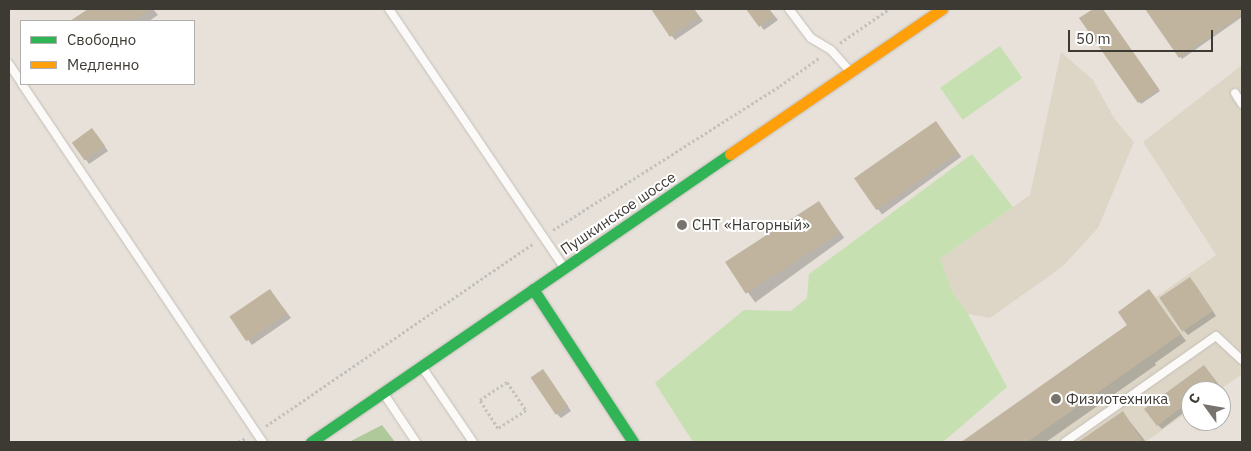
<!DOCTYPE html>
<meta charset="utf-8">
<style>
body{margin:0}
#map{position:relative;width:1251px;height:451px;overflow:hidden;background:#e7e1d9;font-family:"IBM Plex Sans",sans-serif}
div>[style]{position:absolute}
.industrial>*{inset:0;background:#ddd6c7}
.green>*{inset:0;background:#c7e0b2;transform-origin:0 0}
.forest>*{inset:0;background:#afc99a}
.shadow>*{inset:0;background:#0003;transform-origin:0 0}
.building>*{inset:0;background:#c0b49f;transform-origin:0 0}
.path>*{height:3px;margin-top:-1.5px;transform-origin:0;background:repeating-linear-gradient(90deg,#c3c1bd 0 2.5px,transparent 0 5px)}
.roads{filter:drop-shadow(0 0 1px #c2beb7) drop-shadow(0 0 1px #c2beb7)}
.lane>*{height:8px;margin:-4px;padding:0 4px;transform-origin:4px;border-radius:4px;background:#fbfaf9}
.fast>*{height:11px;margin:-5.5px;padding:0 5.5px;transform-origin:5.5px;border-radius:5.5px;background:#30b455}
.slow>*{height:11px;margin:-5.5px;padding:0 5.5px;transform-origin:5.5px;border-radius:5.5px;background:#ff9f0a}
.dots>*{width:14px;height:14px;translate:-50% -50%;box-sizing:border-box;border:2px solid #fff;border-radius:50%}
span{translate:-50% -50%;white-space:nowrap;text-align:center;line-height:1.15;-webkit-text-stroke:4px #fff;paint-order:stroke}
.street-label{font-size:15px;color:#3d3933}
.poi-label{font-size:15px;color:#3d3933}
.left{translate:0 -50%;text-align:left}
.frame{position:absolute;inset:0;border:10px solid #3d3933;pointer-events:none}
.legend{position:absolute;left:20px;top:20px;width:175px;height:65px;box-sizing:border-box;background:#fff;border:1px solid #b1b0ad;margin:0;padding:6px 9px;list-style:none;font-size:15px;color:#3d3933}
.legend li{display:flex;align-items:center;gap:10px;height:25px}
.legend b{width:25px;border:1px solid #b1b0ad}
.north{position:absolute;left:1181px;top:381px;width:50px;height:50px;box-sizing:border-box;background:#fff;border:1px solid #b1b0ad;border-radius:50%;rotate:302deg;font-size:14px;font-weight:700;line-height:20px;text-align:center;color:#3d3933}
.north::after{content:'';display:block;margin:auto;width:18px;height:22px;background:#78746d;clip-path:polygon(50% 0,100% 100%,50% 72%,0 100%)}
.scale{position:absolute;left:1068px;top:30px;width:145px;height:22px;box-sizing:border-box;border:2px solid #3d3933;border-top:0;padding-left:6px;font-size:15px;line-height:18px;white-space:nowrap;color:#3d3933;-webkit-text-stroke:4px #fff;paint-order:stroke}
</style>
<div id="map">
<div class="industrial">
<i style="clip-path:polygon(1061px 52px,1093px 80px,1114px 118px,1134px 142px,1098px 228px,1062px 267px,990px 318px,968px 314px,952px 291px,940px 259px,1030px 195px)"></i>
<i style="clip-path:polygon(1242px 65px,1242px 374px,1218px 391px,1191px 391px,1191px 410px,1145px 442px,960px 442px,1127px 326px,1118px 312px,1149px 289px,1156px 297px,1216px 255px,1143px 142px)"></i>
</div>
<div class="green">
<i style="left:1000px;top:46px;width:39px;height:73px;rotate:55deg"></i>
<i style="clip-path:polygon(972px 154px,1013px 207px,940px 259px,952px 291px,968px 314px,1007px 387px,943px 442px,693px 442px,655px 383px,744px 310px,791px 311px,807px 298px,809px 274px)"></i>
</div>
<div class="forest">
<i style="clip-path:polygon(382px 425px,395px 442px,349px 442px)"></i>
</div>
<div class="shadow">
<i style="clip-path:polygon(90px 9px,153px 9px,158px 15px,149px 21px,72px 21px)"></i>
<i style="clip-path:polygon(652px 9px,694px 9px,703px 21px,675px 40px)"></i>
<i style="clip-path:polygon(747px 9px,769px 9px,778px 20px,764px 30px)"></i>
<i style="clip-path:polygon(1095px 9px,1102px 9px,1160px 91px,1141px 104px,1081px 19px)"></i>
<i style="clip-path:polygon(1147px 9px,1242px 9px,1242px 17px,1182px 59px)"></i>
<i style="left:936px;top:122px;width:43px;height:98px;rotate:54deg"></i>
<i style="clip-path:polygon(96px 134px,108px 151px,89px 164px,74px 143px)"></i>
<i style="left:819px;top:203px;width:43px;height:110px;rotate:54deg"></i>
<i style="clip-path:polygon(1194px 283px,1216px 316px,1188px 335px,1184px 331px)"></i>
<i style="clip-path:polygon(1149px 291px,1186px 341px,1155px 363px,1156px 365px,1046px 442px,965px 442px,1129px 326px)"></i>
<i style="clip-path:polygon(274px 295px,291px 318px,252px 345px,232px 318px)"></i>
<i style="clip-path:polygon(1204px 366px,1220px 386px,1213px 391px,1191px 391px,1191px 407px,1162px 429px,1158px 425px)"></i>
<i style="clip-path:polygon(547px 375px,571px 411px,561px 418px,557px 414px)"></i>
<i style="clip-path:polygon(1123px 413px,1146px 442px,1081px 442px)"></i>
</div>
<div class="building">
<i style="clip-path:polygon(88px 9px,152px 9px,134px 21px,70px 21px)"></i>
<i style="clip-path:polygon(651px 9px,694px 9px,699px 16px,670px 37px)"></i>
<i style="clip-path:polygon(746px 9px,769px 9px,774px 16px,759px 27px)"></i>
<i style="clip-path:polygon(1093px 9px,1103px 9px,1159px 89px,1138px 103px,1079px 18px)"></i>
<i style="clip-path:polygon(1145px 9px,1242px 9px,1242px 14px,1179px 58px)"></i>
<i style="left:936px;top:121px;width:39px;height:100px;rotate:55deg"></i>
<i style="left:92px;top:128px;width:22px;height:25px;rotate:54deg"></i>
<i style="left:819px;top:201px;width:38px;height:112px;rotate:57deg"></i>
<i style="left:1190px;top:277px;width:41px;height:37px;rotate:56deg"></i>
<i style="left:270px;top:289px;width:30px;height:49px;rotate:56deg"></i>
<i style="clip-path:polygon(1149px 289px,1181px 334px,1027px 442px,964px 442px,963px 441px,1127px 325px,1118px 312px)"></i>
<i style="clip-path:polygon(1204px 365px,1216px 381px,1204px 391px,1191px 391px,1191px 400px,1157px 426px,1144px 409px)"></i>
<i style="left:543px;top:369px;width:45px;height:15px;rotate:56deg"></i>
<i style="clip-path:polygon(1123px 411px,1143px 442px,1078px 442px)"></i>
</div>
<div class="path">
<i style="left:840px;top:43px;width:60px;rotate:-34.8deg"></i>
<i style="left:553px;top:230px;width:269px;rotate:-32.4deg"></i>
<i style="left:780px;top:86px;width:48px;rotate:-35.7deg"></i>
<i style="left:507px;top:382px;width:34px;rotate:56deg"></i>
<i style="left:526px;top:410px;width:33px;rotate:147deg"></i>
<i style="left:498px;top:428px;width:33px;rotate:-123deg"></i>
<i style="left:480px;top:400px;width:32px;rotate:-34deg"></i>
<i style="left:266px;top:426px;width:325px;rotate:-34.3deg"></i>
<i style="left:238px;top:442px;width:9px;rotate:-27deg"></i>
</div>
<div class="roads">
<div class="lane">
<i style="left:389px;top:9px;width:310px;rotate:55.9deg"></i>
<i style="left:789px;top:9px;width:36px;rotate:53deg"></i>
<i style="left:811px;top:38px;width:23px;rotate:31deg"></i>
<i style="left:831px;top:50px;width:27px;rotate:48deg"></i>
<i style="left:9px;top:64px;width:22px;rotate:56deg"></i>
<i style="left:22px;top:84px;width:432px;rotate:56.1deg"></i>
<i style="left:1235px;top:93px;width:13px;rotate:58deg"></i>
<i style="left:422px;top:367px;width:91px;rotate:55.8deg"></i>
<i style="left:384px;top:394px;width:58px;rotate:56.3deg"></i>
<i style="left:1065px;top:442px;width:184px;rotate:-35.1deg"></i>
<i style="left:1216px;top:336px;width:35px;rotate:43deg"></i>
</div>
<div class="fast">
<i style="left:533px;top:289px;width:183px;rotate:56.8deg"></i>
<i style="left:311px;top:442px;width:508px;rotate:-34.5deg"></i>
</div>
<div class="slow">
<i style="left:730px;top:154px;width:257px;rotate:-34.4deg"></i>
</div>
</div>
<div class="dots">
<i style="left:682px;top:225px;background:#78746d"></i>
<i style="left:1056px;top:399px;background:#78746d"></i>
</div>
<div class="street-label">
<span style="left:618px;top:213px;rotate:-34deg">Пушкинское шоссе</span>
</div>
<div class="poi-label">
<span class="left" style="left:692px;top:225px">СНТ «Нагорный»</span>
<span class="left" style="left:1066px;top:399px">Физиотехника</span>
</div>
<div class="frame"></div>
<ul class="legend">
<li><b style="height:6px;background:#30b455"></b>Свободно</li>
<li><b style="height:6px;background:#ff9f0a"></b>Медленно</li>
</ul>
<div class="north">С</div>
<div class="scale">50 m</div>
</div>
